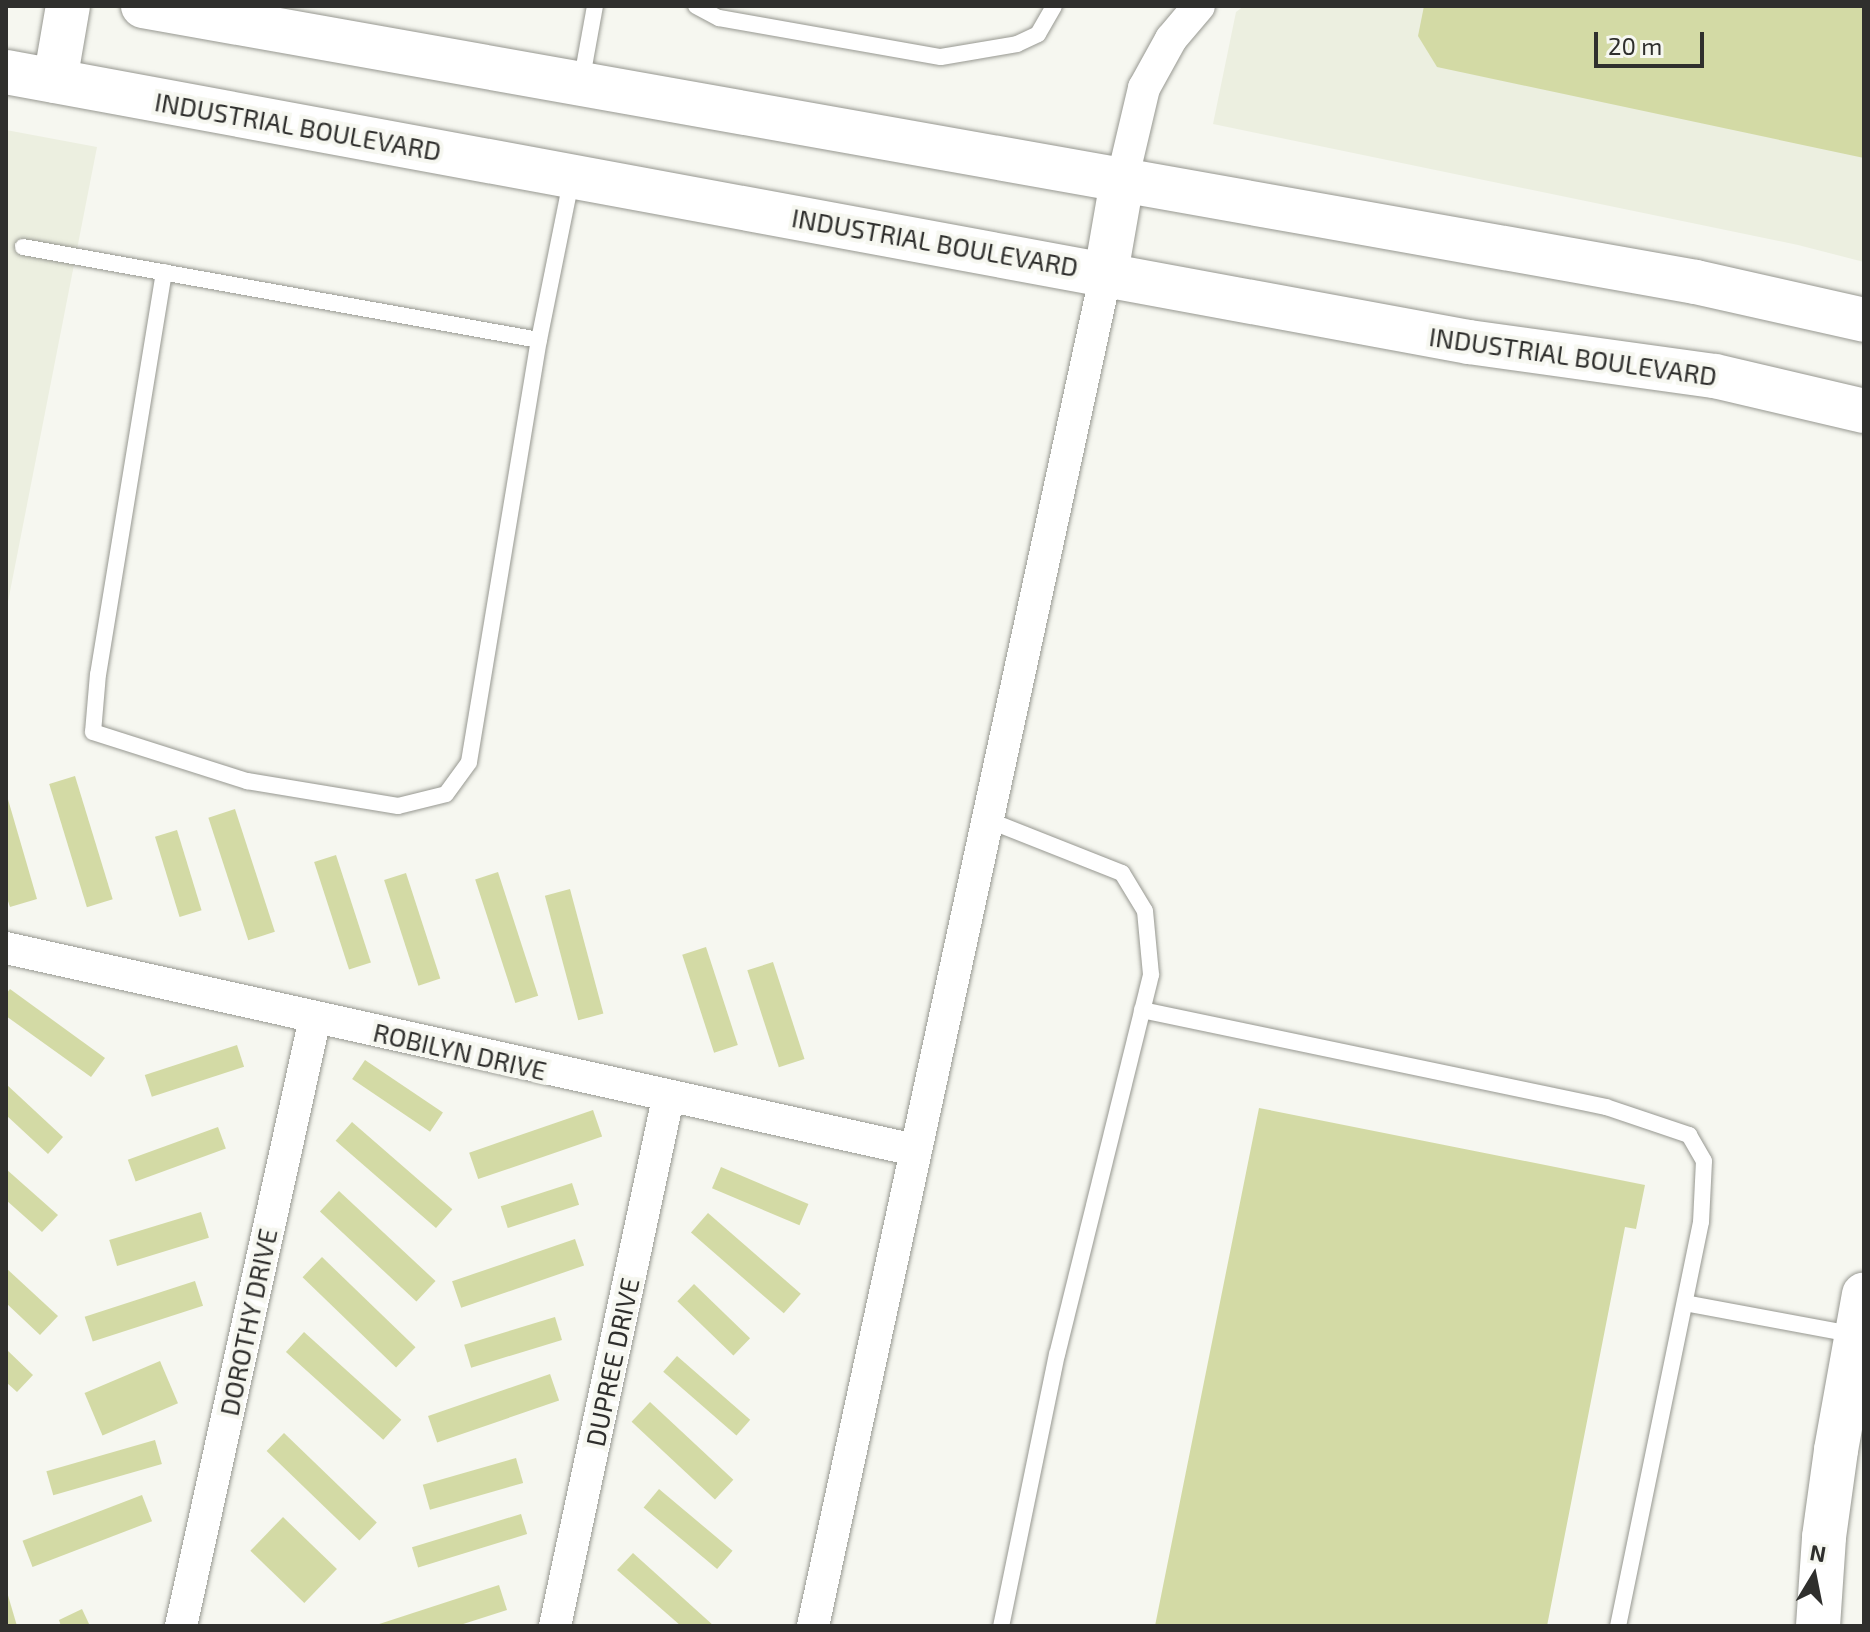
<!DOCTYPE html>
<style>
body{margin:0}
#map{position:relative;width:1870px;height:1632px;overflow:hidden;background:#f6f7f0;font-family:"Exo 2",sans-serif}
div>[style]{position:absolute}
.built>*{inset:0;background:#ecefe0}
.building>*{inset:0;background:#d3daa5;transform-origin:0 0}
.roads{filter:drop-shadow(0 0 2px #979891) drop-shadow(0 0 2px #979891)}
.lane>*{height:16px;margin:-8px;padding:0 8px;transform-origin:8px;border-radius:8px;background:#fff}
.street>*{height:32px;margin:-16px;padding:0 16px;transform-origin:16px;border-radius:16px;background:#fff}
.secondary>*{height:44px;margin:-22px;padding:0 22px;transform-origin:22px;border-radius:22px;background:#fff}
span{translate:-50% -50%;white-space:nowrap;text-align:center;line-height:1.15;-webkit-text-stroke:8px #f6f7f0;paint-order:stroke}
.street-label{font-size:26px;color:#2f2f2d}
.frame{position:absolute;inset:0;border:8px solid #2f2f2d;pointer-events:none}
.north{position:absolute;left:1774px;top:1536px;width:80px;height:80px;-webkit-text-stroke:6px #f6f7f0;paint-order:stroke;rotate:10deg;font-size:22px;font-weight:700;line-height:32px;text-align:center;color:#2f2f2d}
.north::after{content:'';display:block;margin:auto;width:28px;height:36px;background:#2f2f2d;clip-path:polygon(50% 0,100% 100%,50% 72%,0 100%)}
.scale{position:absolute;left:1594px;top:32px;width:110px;height:36px;box-sizing:border-box;border:4px solid #2f2f2d;border-top:0;padding-left:10px;font-size:24px;line-height:28px;white-space:nowrap;color:#2f2f2d;-webkit-text-stroke:6px #f6f7f0;paint-order:stroke}
</style>
<div id="map">
<div class="built">
<i style="clip-path:polygon(1244px 6px,1864px 6px,1864px 262px,1798px 245px,1213px 124px,1236px 12px)"></i>
<i style="clip-path:polygon(6px 130px,97px 147px,6px 612px)"></i>
</div>
<div class="building">
<i style="clip-path:polygon(1424px 6px,1864px 6px,1864px 158px,1437px 67px,1418px 36px)"></i>
<i style="left:75px;top:776px;width:129px;height:27px;rotate:73deg"></i>
<i style="clip-path:polygon(7px 796px,37px 899px,10px 907px,6px 895px)"></i>
<i style="left:235px;top:809px;width:129px;height:28px;rotate:72deg"></i>
<i style="left:177px;top:830px;width:84px;height:23px;rotate:73deg"></i>
<i style="left:336px;top:855px;width:113px;height:23px;rotate:72deg"></i>
<i style="left:498px;top:872px;width:130px;height:24px;rotate:72deg"></i>
<i style="left:406px;top:873px;width:111px;height:23px;rotate:72deg"></i>
<i style="left:570px;top:889px;width:129px;height:26px;rotate:75deg"></i>
<i style="left:706px;top:947px;width:103px;height:25px;rotate:72deg"></i>
<i style="left:773px;top:962px;width:102px;height:27px;rotate:72deg"></i>
<i style="clip-path:polygon(10px 989px,105px 1058px,91px 1077px,6px 1016px,6px 994px)"></i>
<i style="left:237px;top:1045px;width:23px;height:97px;rotate:72deg"></i>
<i style="left:365px;top:1060px;width:94px;height:23px;rotate:34deg"></i>
<i style="clip-path:polygon(6px 1084px,63px 1137px,48px 1154px,6px 1115px)"></i>
<i style="clip-path:polygon(1259px 1108px,1645px 1185px,1636px 1229px,1625px 1227px,1547px 1626px,1155px 1626px)"></i>
<i style="left:593px;top:1110px;width:28px;height:131px;rotate:71deg"></i>
<i style="left:352px;top:1122px;width:133px;height:25px;rotate:41deg"></i>
<i style="left:218px;top:1127px;width:23px;height:96px;rotate:70deg"></i>
<i style="left:721px;top:1167px;width:95px;height:23px;rotate:23deg"></i>
<i style="clip-path:polygon(6px 1169px,58px 1215px,42px 1232px,6px 1200px)"></i>
<i style="left:572px;top:1183px;width:23px;height:75px;rotate:72deg"></i>
<i style="left:339px;top:1191px;width:132px;height:28px;rotate:43deg"></i>
<i style="left:201px;top:1212px;width:27px;height:96px;rotate:73deg"></i>
<i style="left:708px;top:1213px;width:123px;height:26px;rotate:41deg"></i>
<i style="left:575px;top:1239px;width:28px;height:130px;rotate:71deg"></i>
<i style="left:322px;top:1257px;width:130px;height:28px;rotate:44deg"></i>
<i style="clip-path:polygon(6px 1268px,58px 1316px,40px 1335px,6px 1303px)"></i>
<i style="left:195px;top:1281px;width:26px;height:116px;rotate:72deg"></i>
<i style="left:694px;top:1284px;width:78px;height:24px;rotate:44deg"></i>
<i style="left:555px;top:1317px;width:24px;height:95px;rotate:73deg"></i>
<i style="left:304px;top:1332px;width:131px;height:27px;rotate:42deg"></i>
<i style="clip-path:polygon(6px 1349px,33px 1375px,17px 1392px,6px 1382px)"></i>
<i style="left:677px;top:1356px;width:97px;height:21px;rotate:41deg"></i>
<i style="left:160px;top:1361px;width:46px;height:82px;rotate:67deg"></i>
<i style="left:550px;top:1374px;width:28px;height:129px;rotate:71deg"></i>
<i style="left:650px;top:1402px;width:114px;height:27px;rotate:43deg"></i>
<i style="left:284px;top:1433px;width:129px;height:25px;rotate:44deg"></i>
<i style="left:155px;top:1440px;width:25px;height:113px;rotate:74deg"></i>
<i style="left:516px;top:1458px;width:26px;height:97px;rotate:74deg"></i>
<i style="left:659px;top:1489px;width:96px;height:24px;rotate:40deg"></i>
<i style="left:142px;top:1495px;width:28px;height:128px;rotate:69deg"></i>
<i style="left:521px;top:1514px;width:21px;height:114px;rotate:73deg"></i>
<i style="left:283px;top:1517px;width:75px;height:47px;rotate:44deg"></i>
<i style="clip-path:polygon(633px 1553px,714px 1626px,681px 1626px,617px 1570px)"></i>
<i style="clip-path:polygon(499px 1585px,507px 1610px,457px 1626px,373px 1626px)"></i>
<i style="clip-path:polygon(6px 1592px,7px 1592px,17px 1626px,6px 1626px)"></i>
<i style="clip-path:polygon(82px 1609px,90px 1626px,61px 1626px,59px 1620px)"></i>
</div>
<div class="roads">
<div class="lane">
<i style="left:696px;top:6px;width:26px;rotate:28deg"></i>
<i style="left:719px;top:18px;width:225px;rotate:10deg"></i>
<i style="left:941px;top:57px;width:77px;rotate:-9.7deg"></i>
<i style="left:1017px;top:44px;width:23px;rotate:-25deg"></i>
<i style="left:1038px;top:34px;width:32px;rotate:-60deg"></i>
<i style="left:581px;top:83px;width:78px;rotate:-79.7deg"></i>
<i style="left:23px;top:247px;width:524px;rotate:10.22deg"></i>
<i style="left:539px;top:340px;width:166px;rotate:-78.6deg"></i>
<i style="left:164px;top:272px;width:407px;rotate:99.3deg"></i>
<i style="left:98px;top:674px;width:58px;rotate:94.9deg"></i>
<i style="left:93px;top:732px;width:162px;rotate:17.7deg"></i>
<i style="left:247px;top:781px;width:153px;rotate:9.4deg"></i>
<i style="left:398px;top:806px;width:49px;rotate:-14deg"></i>
<i style="left:446px;top:794px;width:39px;rotate:-54deg"></i>
<i style="left:469px;top:762px;width:428px;rotate:-80.6deg"></i>
<i style="left:988px;top:820px;width:144px;rotate:21.6deg"></i>
<i style="left:1122px;top:873px;width:44px;rotate:58.8deg"></i>
<i style="left:1145px;top:911px;width:64px;rotate:84.6deg"></i>
<i style="left:1151px;top:975px;width:390px;rotate:103.9deg"></i>
<i style="left:1057px;top:1354px;width:278px;rotate:101.6deg"></i>
<i style="left:1142px;top:1010px;width:474px;rotate:11.8deg"></i>
<i style="left:1606px;top:1107px;width:88px;rotate:18.6deg"></i>
<i style="left:1689px;top:1135px;width:30px;rotate:60deg"></i>
<i style="left:1704px;top:1161px;width:61px;rotate:92.8deg"></i>
<i style="left:1701px;top:1222px;width:412px;rotate:101.6deg"></i>
<i style="left:1685px;top:1303px;width:174px;rotate:10.6deg"></i>
</div>
<div class="street">
<i style="left:1122px;top:181px;width:96px;rotate:-76.7deg"></i>
<i style="left:1144px;top:88px;width:56px;rotate:-61.1deg"></i>
<i style="left:1171px;top:39px;width:43px;rotate:-49.7deg"></i>
<i style="left:6px;top:948px;width:931px;rotate:12.53deg"></i>
<i style="left:181px;top:1626px;width:623px;rotate:-77.57deg"></i>
<i style="left:555px;top:1626px;width:540px;rotate:-77.92deg"></i>
<i style="left:813px;top:1626px;width:1384px;rotate:-77.78deg"></i>
</div>
<div class="secondary">
<i style="left:143px;top:6px;width:1577px;rotate:10.08deg"></i>
<i style="left:1696px;top:282px;width:172px;rotate:12.7deg"></i>
<i style="left:6px;top:72px;width:1488px;rotate:10.46deg"></i>
<i style="left:1469px;top:342px;width:248px;rotate:7.9deg"></i>
<i style="left:1715px;top:376px;width:153px;rotate:13.2deg"></i>
<i style="left:55px;top:81px;width:76px;rotate:-80.2deg"></i>
<i style="left:1106px;top:273px;width:93px;rotate:-80.1deg"></i>
<i style="left:1818px;top:1626px;width:89px;rotate:-86.1deg"></i>
<i style="left:1824px;top:1537px;width:88px;rotate:-82.1deg"></i>
<i style="left:1836px;top:1450px;width:158px;rotate:-79.8deg"></i>
</div>
</div>
<div class="street-label">
<span style="left:298px;top:126px;rotate:10deg">INDUSTRIAL BOULEVARD</span>
<span style="left:935px;top:242px;rotate:10deg">INDUSTRIAL BOULEVARD</span>
<span style="left:1573px;top:356px;rotate:8deg">INDUSTRIAL BOULEVARD</span>
<span style="left:460px;top:1051px;rotate:13deg">ROBILYN DRIVE</span>
<span style="left:248px;top:1322px;rotate:-78deg">DOROTHY DRIVE</span>
<span style="left:612px;top:1362px;rotate:-78deg">DUPREE DRIVE</span>
</div>
<div class="frame"></div>
<div class="north">N</div>
<div class="scale">20 m</div>
</div>
